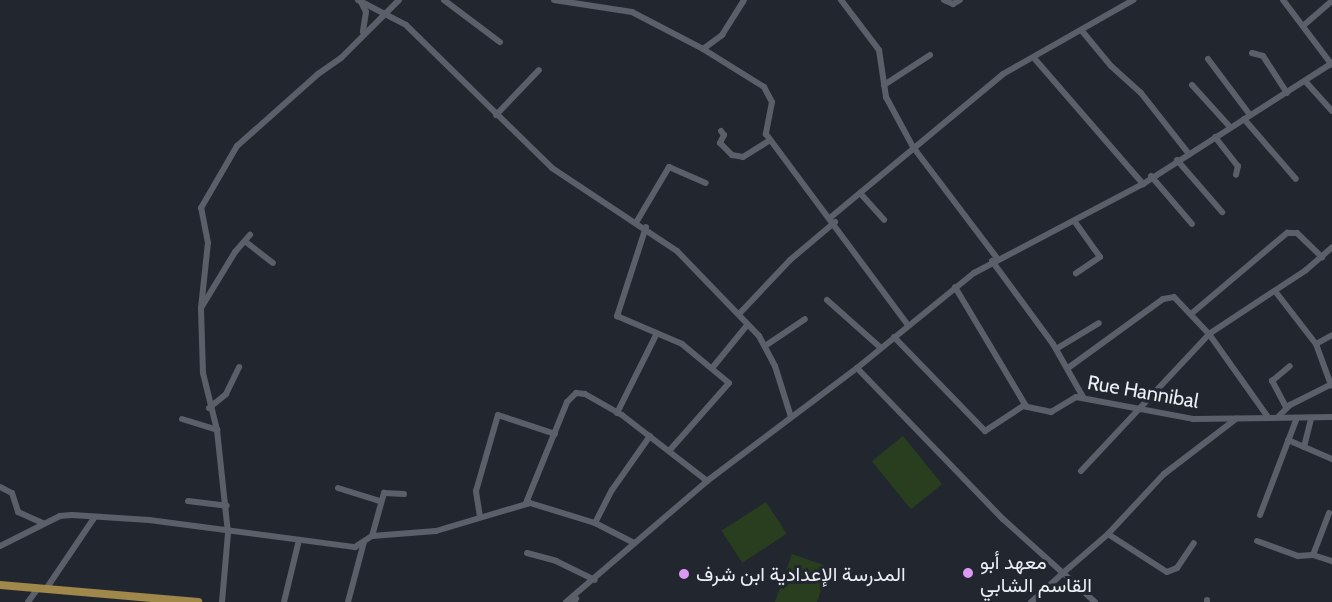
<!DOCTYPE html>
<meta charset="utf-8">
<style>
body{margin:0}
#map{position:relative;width:1332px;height:602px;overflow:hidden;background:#22272f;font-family:Cabin,Vazirmatn,sans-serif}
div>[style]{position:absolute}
.green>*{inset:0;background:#293e1e;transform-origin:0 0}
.minor>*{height:6px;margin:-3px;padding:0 3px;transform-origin:3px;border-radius:3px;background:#5a5f69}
.major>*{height:8px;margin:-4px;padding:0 4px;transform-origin:4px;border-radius:4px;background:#a0874a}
.dots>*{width:16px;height:16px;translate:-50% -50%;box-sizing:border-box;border:3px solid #22272f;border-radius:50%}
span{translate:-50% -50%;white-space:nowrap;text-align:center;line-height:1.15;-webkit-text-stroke:6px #22272f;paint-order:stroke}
.street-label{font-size:20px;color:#eceff5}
.poi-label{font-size:20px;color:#eceff5}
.left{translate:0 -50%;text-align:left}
</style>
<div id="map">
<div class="green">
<i style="left:903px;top:436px;width:62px;height:40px;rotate:51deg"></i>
<i style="left:766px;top:502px;width:38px;height:53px;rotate:57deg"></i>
<i style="clip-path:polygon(792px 554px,829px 567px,817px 602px,775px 602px)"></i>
</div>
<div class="minor">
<i style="left:358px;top:0;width:54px;rotate:27.5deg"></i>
<i style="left:406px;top:25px;width:204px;rotate:44.4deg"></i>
<i style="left:552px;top:168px;width:150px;rotate:33.6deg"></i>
<i style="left:677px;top:251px;width:118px;rotate:46deg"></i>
<i style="left:759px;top:336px;width:34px;rotate:62deg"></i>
<i style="left:775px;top:366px;width:53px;rotate:72.6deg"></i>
<i style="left:444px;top:0;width:70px;rotate:36.9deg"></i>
<i style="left:554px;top:0;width:79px;rotate:8.7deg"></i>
<i style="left:632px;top:12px;width:80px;rotate:27.5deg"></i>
<i style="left:703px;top:49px;width:72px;rotate:31.9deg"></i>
<i style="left:764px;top:87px;width:17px;rotate:62deg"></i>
<i style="left:772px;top:102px;width:33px;rotate:101deg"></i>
<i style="left:766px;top:134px;width:238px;rotate:53.4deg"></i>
<i style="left:841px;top:0;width:63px;rotate:52.8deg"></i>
<i style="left:879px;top:50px;width:48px;rotate:81.5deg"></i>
<i style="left:886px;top:97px;width:57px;rotate:61.6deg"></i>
<i style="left:913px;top:147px;width:139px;rotate:52.9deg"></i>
<i style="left:944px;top:0;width:10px;rotate:24deg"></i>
<i style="left:953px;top:4px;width:8px;rotate:-30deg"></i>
<i style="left:1283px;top:0;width:81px;rotate:53deg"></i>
<i style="left:361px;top:2px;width:11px;rotate:63deg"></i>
<i style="left:366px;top:12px;width:20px;rotate:99deg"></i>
<i style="left:1303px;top:26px;width:38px;rotate:-41deg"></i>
<i style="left:1082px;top:31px;width:45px;rotate:50.4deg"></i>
<i style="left:1111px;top:66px;width:40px;rotate:42deg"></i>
<i style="left:1141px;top:93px;width:78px;rotate:51.8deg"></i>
<i style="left:703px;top:49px;width:24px;rotate:-36deg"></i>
<i style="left:722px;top:35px;width:41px;rotate:-57.8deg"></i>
<i style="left:1252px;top:53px;width:11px;rotate:15deg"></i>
<i style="left:1263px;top:56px;width:44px;rotate:57deg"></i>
<i style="left:1034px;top:58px;width:167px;rotate:49.1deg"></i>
<i style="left:1208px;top:59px;width:70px;rotate:53.1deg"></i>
<i style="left:1305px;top:81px;width:40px;rotate:48deg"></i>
<i style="left:884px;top:85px;width:55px;rotate:-33.1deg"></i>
<i style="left:1192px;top:85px;width:57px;rotate:47.9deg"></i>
<i style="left:496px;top:115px;width:62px;rotate:-46.3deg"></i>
<i style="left:1244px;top:119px;width:79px;rotate:49.1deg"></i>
<i style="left:721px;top:131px;width:5px;rotate:53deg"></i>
<i style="left:724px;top:135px;width:9px;rotate:117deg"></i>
<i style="left:720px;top:143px;width:17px;rotate:45deg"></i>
<i style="left:732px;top:155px;width:11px;rotate:10deg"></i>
<i style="left:743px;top:157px;width:32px;rotate:-32deg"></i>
<i style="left:1215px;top:137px;width:37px;rotate:52deg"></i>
<i style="left:1238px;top:166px;width:9px;rotate:103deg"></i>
<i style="left:1177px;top:160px;width:69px;rotate:49.1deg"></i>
<i style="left:1151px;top:176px;width:63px;rotate:49.5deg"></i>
<i style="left:860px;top:193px;width:36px;rotate:48deg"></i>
<i style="left:831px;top:217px;width:224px;rotate:-39.7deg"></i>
<i style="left:1003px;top:74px;width:150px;rotate:-29.6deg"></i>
<i style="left:637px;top:221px;width:63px;rotate:-59.3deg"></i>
<i style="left:669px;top:167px;width:40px;rotate:23.4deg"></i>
<i style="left:1075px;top:222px;width:43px;rotate:54.5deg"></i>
<i style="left:1100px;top:257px;width:29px;rotate:146deg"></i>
<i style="left:646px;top:227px;width:94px;rotate:108deg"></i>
<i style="left:617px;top:316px;width:71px;rotate:23.3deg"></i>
<i style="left:682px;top:344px;width:61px;rotate:39.7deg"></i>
<i style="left:729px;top:383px;width:89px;rotate:131.4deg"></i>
<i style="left:246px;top:242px;width:34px;rotate:38deg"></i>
<i style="left:992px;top:261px;width:103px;rotate:53.7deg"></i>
<i style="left:1053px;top:344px;width:61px;rotate:60.5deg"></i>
<i style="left:955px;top:287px;width:139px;rotate:59.2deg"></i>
<i style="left:1275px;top:291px;width:67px;rotate:52.3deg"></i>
<i style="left:1316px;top:344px;width:44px;rotate:69.9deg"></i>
<i style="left:827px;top:300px;width:71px;rotate:41.6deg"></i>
<i style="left:201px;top:308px;width:66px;rotate:-58.7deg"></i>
<i style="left:235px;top:252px;width:23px;rotate:-49deg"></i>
<i style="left:739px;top:314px;width:74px;rotate:-46.6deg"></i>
<i style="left:790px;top:260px;width:59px;rotate:-40.2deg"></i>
<i style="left:1191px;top:314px;width:126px;rotate:-40.2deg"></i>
<i style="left:1287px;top:233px;width:10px"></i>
<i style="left:1297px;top:233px;width:35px;rotate:44deg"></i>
<i style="left:894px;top:337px;width:131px;rotate:45.9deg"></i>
<i style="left:985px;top:431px;width:45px;rotate:-33.3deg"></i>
<i style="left:1023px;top:406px;width:29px;rotate:12deg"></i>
<i style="left:1051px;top:412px;width:29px;rotate:-31deg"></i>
<i style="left:1076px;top:397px;width:119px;rotate:10.6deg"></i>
<i style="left:1193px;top:419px;width:139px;rotate:-0.8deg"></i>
<i style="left:1316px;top:344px;width:18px;rotate:-29deg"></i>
<i style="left:765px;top:346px;width:48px;rotate:-34deg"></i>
<i style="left:1056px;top:349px;width:50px;rotate:-31.2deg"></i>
<i style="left:713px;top:367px;width:55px;rotate:-50.9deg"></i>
<i style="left:857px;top:368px;width:210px;rotate:46deg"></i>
<i style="left:1003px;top:519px;width:81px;rotate:42deg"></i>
<i style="left:1063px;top:573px;width:43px;rotate:137.8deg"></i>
<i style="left:1068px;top:368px;width:117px;rotate:-36deg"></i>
<i style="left:1163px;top:299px;width:11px;rotate:-10deg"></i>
<i style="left:1174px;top:297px;width:51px;rotate:46.6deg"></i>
<i style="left:1209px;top:334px;width:102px;rotate:54.6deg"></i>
<i style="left:1286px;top:407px;width:30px;rotate:-118deg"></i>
<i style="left:1272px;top:381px;width:23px;rotate:-40deg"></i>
<i style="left:209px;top:408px;width:22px;rotate:-39deg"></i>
<i style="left:226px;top:394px;width:30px;rotate:-64deg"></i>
<i style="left:617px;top:413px;width:89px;rotate:-63.4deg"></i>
<i style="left:1278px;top:417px;width:17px;rotate:-45deg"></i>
<i style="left:1290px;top:405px;width:47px;rotate:-26.6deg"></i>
<i style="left:182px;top:419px;width:37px;rotate:17deg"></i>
<i style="left:1288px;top:440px;width:48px;rotate:23.4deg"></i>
<i style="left:1304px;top:447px;width:29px;rotate:-76deg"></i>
<i style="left:1081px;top:471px;width:187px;rotate:-46.9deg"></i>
<i style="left:1209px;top:334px;width:116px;rotate:-33.4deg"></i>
<i style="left:1306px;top:270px;width:35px;rotate:-41deg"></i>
<i style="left:0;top:487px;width:13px;rotate:27deg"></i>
<i style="left:12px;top:493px;width:20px;rotate:72deg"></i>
<i style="left:18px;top:512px;width:27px;rotate:24deg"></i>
<i style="left:338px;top:488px;width:44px;rotate:17.2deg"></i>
<i style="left:188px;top:501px;width:39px;rotate:7deg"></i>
<i style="left:526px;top:503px;width:109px;rotate:-67.9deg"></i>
<i style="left:567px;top:402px;width:13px;rotate:-45deg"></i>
<i style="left:576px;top:393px;width:9px;rotate:6deg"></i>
<i style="left:585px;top:394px;width:43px;rotate:29.6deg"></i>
<i style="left:622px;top:415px;width:108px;rotate:37.8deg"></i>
<i style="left:1260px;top:515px;width:102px;rotate:-69.2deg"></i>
<i style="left:480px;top:517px;width:26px;rotate:-99deg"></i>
<i style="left:476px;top:491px;width:79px;rotate:-73.9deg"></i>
<i style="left:498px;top:415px;width:60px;rotate:18.4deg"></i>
<i style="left:595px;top:523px;width:37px;rotate:-63deg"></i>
<i style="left:612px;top:490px;width:66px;rotate:-54.9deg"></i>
<i style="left:1108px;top:534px;width:70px;rotate:32.8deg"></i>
<i style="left:1167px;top:572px;width:11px;rotate:-22deg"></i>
<i style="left:1177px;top:568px;width:30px;rotate:-56deg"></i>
<i style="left:372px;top:536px;width:45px;rotate:-74.4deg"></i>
<i style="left:384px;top:493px;width:20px;rotate:3deg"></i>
<i style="left:1257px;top:541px;width:44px;rotate:20.1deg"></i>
<i style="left:1298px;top:556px;width:15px;rotate:-4deg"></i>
<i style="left:1313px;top:555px;width:20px;rotate:18deg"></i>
<i style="left:0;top:546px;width:67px;rotate:-26.6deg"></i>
<i style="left:60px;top:516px;width:12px;rotate:-5deg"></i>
<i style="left:72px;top:515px;width:77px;rotate:3.7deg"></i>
<i style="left:149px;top:520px;width:208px;rotate:7.5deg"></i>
<i style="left:355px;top:547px;width:20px;rotate:-33deg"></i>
<i style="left:372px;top:536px;width:64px;rotate:-4.5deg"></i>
<i style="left:436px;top:531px;width:98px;rotate:-16.6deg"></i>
<i style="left:530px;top:503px;width:68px;rotate:17.1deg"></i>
<i style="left:595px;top:523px;width:44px;rotate:27.1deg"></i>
<i style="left:527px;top:553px;width:30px;rotate:15deg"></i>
<i style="left:556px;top:561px;width:43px;rotate:26deg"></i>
<i style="left:1313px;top:555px;width:45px;rotate:-69.1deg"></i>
<i style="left:46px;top:589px;width:86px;rotate:-55.9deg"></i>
<i style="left:28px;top:602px;width:17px;rotate:-54deg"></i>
<i style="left:222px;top:602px;width:69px;rotate:-85deg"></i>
<i style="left:228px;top:533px;width:104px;rotate:-96.1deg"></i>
<i style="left:217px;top:430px;width:59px;rotate:-103.8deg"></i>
<i style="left:203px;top:373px;width:65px;rotate:-91.8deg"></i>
<i style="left:201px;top:308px;width:65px;rotate:-83.9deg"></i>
<i style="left:208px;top:243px;width:36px;rotate:-101deg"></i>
<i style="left:201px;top:208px;width:72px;rotate:-59.9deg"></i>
<i style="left:237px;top:146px;width:108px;rotate:-41.6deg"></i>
<i style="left:318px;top:74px;width:28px;rotate:-35deg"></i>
<i style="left:341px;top:58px;width:82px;rotate:-45deg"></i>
<i style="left:284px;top:602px;width:64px;rotate:-76.4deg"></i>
<i style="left:348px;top:602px;width:62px;rotate:-75.1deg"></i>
<i style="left:566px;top:602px;width:186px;rotate:-40.6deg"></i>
<i style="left:707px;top:481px;width:188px;rotate:-37deg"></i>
<i style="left:857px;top:368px;width:151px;rotate:-39.1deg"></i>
<i style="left:974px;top:273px;width:191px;rotate:-27.8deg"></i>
<i style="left:1143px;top:184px;width:223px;rotate:-32.6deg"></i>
<i style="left:574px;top:602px;width:4px;rotate:-56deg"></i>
<i style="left:1095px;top:602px;width:43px;rotate:-137.8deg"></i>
<i style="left:1063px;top:573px;width:60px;rotate:-40.9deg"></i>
<i style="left:1108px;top:534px;width:82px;rotate:-47deg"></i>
<i style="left:1164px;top:474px;width:91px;rotate:-37.4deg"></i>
<i style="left:1207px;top:602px;width:2px;rotate:-90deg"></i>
</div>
<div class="major">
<i style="left:0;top:585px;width:199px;rotate:4.9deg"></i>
</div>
<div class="dots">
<i style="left:968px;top:573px;background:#dc99f4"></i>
<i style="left:684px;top:574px;background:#dc99f4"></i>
</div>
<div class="street-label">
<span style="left:1143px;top:392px;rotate:10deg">Rue Hannibal</span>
</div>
<div class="poi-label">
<span class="left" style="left:980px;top:574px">معهد أبو<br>القاسم الشابي</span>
<span class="left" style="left:696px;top:574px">المدرسة الإعدادية ابن شرف</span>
</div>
</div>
